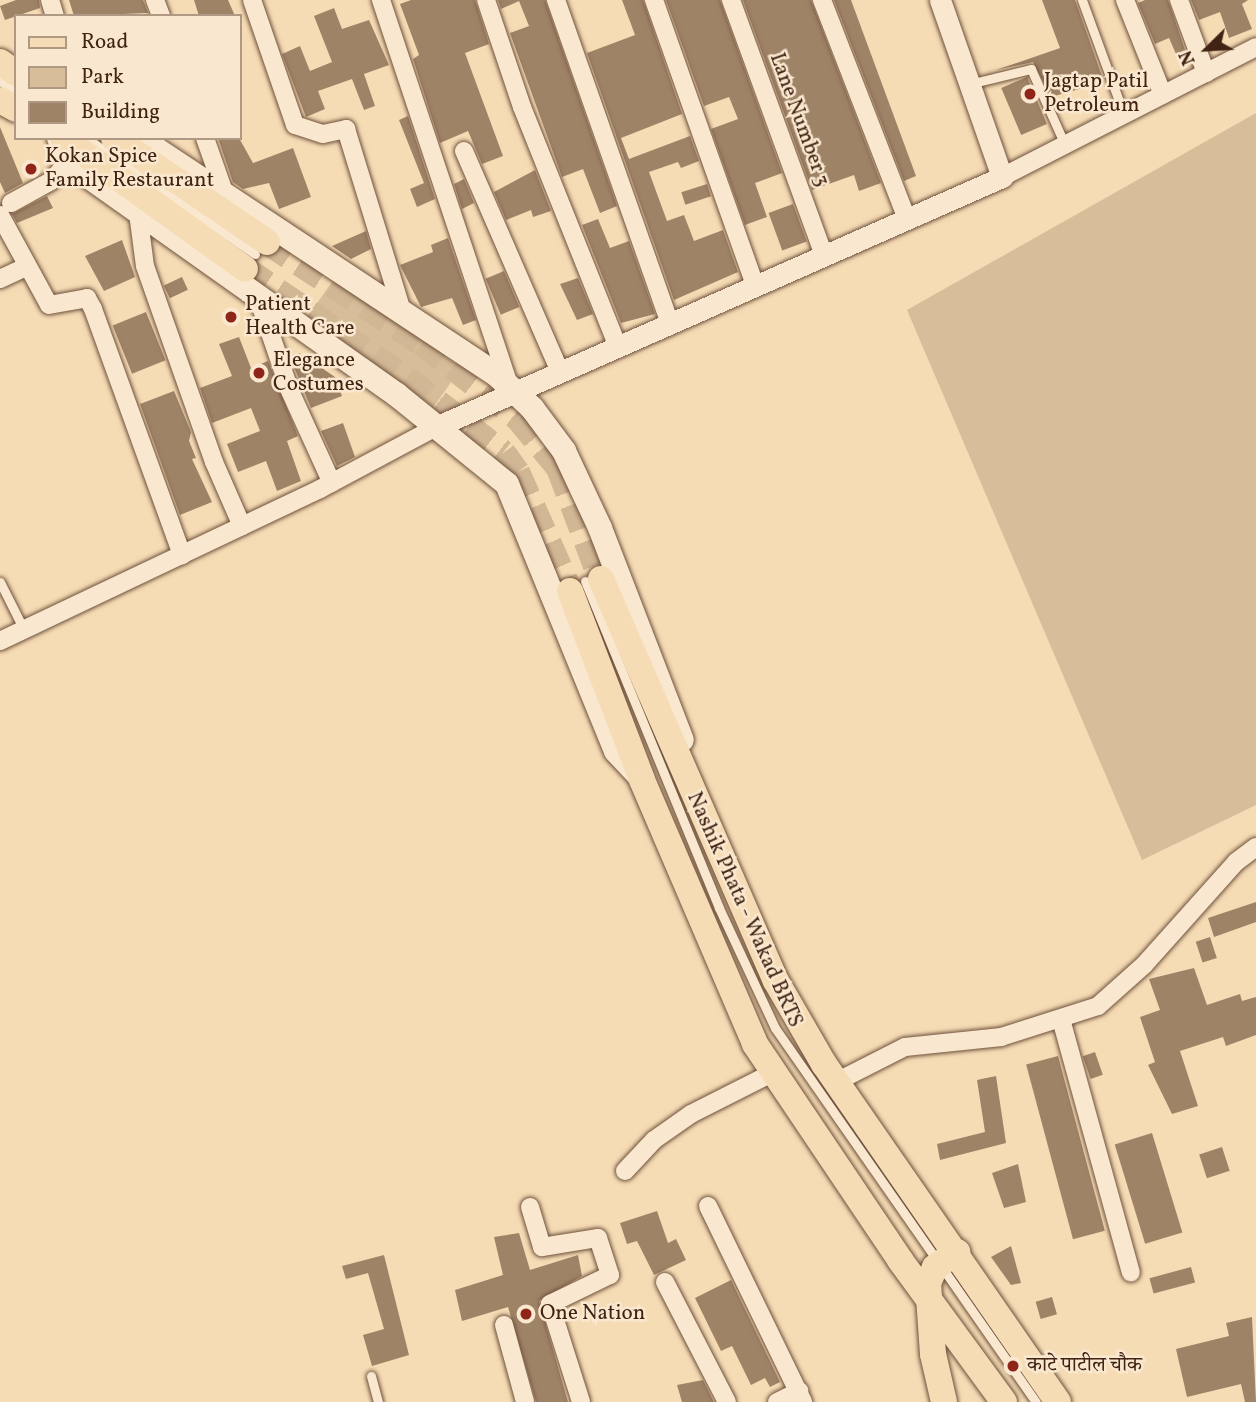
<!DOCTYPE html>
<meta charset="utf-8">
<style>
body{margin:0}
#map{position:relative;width:1256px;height:1402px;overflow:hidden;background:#f6dcb5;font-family:Vollkorn,"Noto Serif Devanagari",serif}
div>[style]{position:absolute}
.green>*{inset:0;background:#d7bd99;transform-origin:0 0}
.building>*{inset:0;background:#9f8367;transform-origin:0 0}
.primary-tunnel>*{height:26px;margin-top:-13px;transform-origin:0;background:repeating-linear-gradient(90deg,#d2b795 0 26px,transparent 0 39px)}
.roads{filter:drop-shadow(0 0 2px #6e513c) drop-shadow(0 0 2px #6e513c)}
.service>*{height:9px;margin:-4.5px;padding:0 4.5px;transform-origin:4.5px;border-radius:4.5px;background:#f9e8cf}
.minor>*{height:18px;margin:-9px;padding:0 9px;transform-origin:9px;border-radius:9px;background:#f9e8cf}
.tertiary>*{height:21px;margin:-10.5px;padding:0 10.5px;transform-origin:10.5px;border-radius:10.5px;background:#f9e8cf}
.secondary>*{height:24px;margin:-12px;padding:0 12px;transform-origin:12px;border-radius:12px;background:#f9e8cf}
.primary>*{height:26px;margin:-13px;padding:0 13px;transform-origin:13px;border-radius:13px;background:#f6dcb5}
.dots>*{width:19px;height:19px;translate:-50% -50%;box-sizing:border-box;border:4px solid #f9e8cf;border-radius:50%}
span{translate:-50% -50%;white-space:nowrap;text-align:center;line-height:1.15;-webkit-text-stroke:5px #f9e8cf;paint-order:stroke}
.poi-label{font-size:21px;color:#402313}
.left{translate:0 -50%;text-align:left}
.street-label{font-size:21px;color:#402313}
.legend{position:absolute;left:14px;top:14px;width:228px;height:126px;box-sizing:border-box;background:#f9e8cf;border:2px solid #af9984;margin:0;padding:9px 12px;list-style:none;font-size:21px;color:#402313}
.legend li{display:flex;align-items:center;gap:14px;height:35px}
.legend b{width:35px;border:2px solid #af9984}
.north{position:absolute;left:1172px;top:14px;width:70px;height:70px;-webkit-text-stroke:5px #f9e8cf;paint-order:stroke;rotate:246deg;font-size:19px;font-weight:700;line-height:28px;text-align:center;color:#402313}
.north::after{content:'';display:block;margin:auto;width:24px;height:32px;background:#402313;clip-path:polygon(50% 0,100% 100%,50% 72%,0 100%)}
</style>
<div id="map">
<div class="green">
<i style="clip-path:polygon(1256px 113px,1256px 805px,1142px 860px,907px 310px)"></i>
<i style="left:334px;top:279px;width:155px;height:54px;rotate:35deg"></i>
</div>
<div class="building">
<i style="clip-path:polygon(16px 0,39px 0,40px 8px,5px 20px,0 6px)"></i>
<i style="clip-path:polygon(69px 0,143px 0,148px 13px,74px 16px)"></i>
<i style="clip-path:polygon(194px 0,228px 0,235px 16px,199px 16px)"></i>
<i style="clip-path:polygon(411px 0,475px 0,489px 44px,465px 53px,503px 156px,482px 164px,468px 131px,440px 143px,413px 59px,419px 55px,400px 4px)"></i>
<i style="clip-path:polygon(498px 0,545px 0,617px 206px,600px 213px,583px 169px,562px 177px,510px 33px,529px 26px,519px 1px,501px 9px)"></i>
<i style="clip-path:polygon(622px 0,643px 0,682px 114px,621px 138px,629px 159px,690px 136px,699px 161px,681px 168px,678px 162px,649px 172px,667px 221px,684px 215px,694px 241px,723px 230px,738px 272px,674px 300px,587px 53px,635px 35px)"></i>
<i style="clip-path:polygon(666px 0,720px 0,782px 173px,755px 183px,767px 217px,745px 225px,711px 129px,738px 119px,729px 97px,704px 106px)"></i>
<i style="clip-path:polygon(743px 0,811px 0,881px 183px,859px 191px,854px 175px,812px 190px)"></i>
<i style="clip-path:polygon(834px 0,851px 0,916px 176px,904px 181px)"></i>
<i style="clip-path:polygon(1042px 0,1075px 0,1104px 82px,1051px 97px,1033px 62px,996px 70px,1060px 48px)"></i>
<i style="clip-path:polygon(1145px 0,1168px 0,1185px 50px,1176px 54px,1169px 38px,1155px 44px,1138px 3px)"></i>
<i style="clip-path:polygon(1191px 0,1248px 0,1242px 4px,1252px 29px,1229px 38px,1220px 12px,1199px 20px)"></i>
<i style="clip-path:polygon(334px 8px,342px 29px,369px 20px,389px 65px,364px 74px,375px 106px,364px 110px,352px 79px,318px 91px,325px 109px,306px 117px,282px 54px,300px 46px,310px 71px,332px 62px,314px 16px)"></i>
<i style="left:1027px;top:77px;width:51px;height:28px;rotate:67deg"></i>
<i style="clip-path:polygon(408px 116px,435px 199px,417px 207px,410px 189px,424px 183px,399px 120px)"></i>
<i style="clip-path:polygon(0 127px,23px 183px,5px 193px,0 182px)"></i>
<i style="clip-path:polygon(218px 138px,239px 138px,253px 163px,293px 148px,311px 197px,279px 209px,269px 183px,243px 189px,233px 182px)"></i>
<i style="clip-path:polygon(535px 170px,551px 211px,533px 217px,531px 210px,506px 220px,494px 192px)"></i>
<i style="clip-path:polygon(464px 179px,474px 203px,462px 209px,454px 184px)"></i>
<i style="left:707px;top:184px;width:13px;height:27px;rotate:72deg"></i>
<i style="clip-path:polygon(47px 196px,53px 208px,17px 223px,12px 214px)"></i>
<i style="left:793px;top:204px;width:40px;height:26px;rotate:70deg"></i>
<i style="clip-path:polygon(598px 219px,610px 248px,629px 241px,655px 314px,621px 323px,582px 225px)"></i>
<i style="clip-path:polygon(366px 231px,371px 249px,351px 259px,332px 246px)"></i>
<i style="clip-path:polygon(448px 238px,476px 320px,463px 325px,452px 298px,421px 307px,400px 265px,433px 252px,431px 245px)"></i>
<i style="clip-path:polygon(122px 240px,135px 277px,104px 291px,85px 256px)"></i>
<i style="left:504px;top:271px;width:39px;height:20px;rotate:67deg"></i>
<i style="left:182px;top:277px;width:14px;height:20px;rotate:65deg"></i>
<i style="clip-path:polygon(578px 278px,593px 314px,577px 320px,560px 284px)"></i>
<i style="left:146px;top:312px;width:52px;height:36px;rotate:68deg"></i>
<i style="clip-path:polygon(239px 337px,251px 368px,268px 361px,298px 436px,287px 441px,301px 481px,277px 491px,266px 461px,238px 472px,227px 444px,260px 431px,251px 408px,212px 423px,200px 388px,232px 376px,219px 344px)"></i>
<i style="clip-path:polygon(300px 353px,335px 377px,342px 396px,311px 408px,290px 357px)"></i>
<i style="clip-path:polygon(174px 391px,191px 432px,189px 441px,196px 458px,192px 459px,212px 502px,180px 515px,140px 404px)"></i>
<i style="clip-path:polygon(343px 423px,355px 457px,337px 466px,321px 431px)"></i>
<i style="clip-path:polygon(1256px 902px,1256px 922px,1214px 937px,1208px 918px)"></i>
<i style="left:1210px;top:937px;width:22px;height:15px;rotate:72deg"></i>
<i style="clip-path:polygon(1194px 968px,1207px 1005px,1240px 994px,1242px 1001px,1256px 997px,1256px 1035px,1226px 1046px,1223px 1037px,1180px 1051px,1198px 1106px,1172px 1114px,1148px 1065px,1155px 1062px,1140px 1017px,1160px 1010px,1149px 979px)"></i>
<i style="left:1095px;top:1052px;width:24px;height:13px;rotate:71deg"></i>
<i style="left:1058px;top:1056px;width:181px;height:33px;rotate:75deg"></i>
<i style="clip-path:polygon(996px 1076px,1006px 1143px,940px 1160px,937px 1144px,985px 1132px,977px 1080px)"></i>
<i style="left:1152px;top:1133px;width:104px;height:39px;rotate:73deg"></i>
<i style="left:1222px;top:1147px;width:25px;height:24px;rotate:72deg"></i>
<i style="clip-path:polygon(1018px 1164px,1026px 1202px,1004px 1208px,992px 1173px)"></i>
<i style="clip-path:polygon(657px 1211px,668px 1243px,676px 1239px,686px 1260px,654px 1275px,637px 1241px,627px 1244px,620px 1223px)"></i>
<i style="clip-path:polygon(519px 1233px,530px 1270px,578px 1255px,582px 1276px,539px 1301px,568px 1402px,536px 1402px,508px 1307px,462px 1321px,455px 1290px,503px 1275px,494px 1237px)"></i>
<i style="clip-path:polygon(1011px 1246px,1021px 1283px,1011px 1285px,991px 1257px)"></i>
<i style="clip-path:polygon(384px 1255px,409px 1355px,372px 1366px,363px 1335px,384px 1329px,368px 1273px,346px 1279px,342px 1266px)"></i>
<i style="left:1191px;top:1267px;width:16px;height:43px;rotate:75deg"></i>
<i style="clip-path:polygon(731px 1280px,780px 1382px,770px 1387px,765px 1378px,751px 1385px,732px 1346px,721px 1351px,695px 1298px)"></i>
<i style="left:1052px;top:1297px;width:18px;height:17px;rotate:74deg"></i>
<i style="clip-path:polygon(1252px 1317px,1256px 1402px,1245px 1402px,1241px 1384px,1187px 1397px,1176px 1349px,1229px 1336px,1226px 1323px)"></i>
<i style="clip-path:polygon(703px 1380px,714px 1402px,682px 1402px,677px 1385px)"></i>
</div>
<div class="primary-tunnel">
<i style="left:267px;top:242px;width:185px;rotate:33.1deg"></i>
<i style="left:422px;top:343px;width:122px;rotate:38deg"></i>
<i style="left:518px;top:418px;width:65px;rotate:50.6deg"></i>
<i style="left:559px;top:468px;width:119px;rotate:69.3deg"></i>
<i style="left:245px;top:269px;width:196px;rotate:34.2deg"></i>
<i style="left:407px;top:379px;width:121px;rotate:37.6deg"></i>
<i style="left:503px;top:453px;width:24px;rotate:54deg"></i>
<i style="left:517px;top:472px;width:130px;rotate:66deg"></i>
</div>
<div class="roads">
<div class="service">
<i style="left:1082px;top:0;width:122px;rotate:69.9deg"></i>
<i style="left:0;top:81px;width:19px;rotate:32deg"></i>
<i style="left:969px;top:84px;width:64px;rotate:-13.6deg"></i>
<i style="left:1031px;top:69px;width:83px;rotate:65.9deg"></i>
<i style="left:86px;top:138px;width:205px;rotate:34.5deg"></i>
<i style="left:585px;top:581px;width:353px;rotate:67.7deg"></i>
<i style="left:719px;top:908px;width:132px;rotate:65deg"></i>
<i style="left:775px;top:1028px;width:456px;rotate:55.1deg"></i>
<i style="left:0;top:582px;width:54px;rotate:63.4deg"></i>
<i style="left:371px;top:1376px;width:27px;rotate:75deg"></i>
</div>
<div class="minor">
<i style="left:50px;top:0;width:17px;rotate:73deg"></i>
<i style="left:155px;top:0;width:17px;rotate:69deg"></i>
<i style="left:252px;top:0;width:132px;rotate:71deg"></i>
<i style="left:295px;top:125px;width:29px;rotate:18deg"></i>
<i style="left:323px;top:134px;width:24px;rotate:-12deg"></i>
<i style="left:346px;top:129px;width:190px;rotate:72.9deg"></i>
<i style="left:381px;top:0;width:406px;rotate:71.6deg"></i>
<i style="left:486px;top:0;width:113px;rotate:71.4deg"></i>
<i style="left:522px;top:107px;width:258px;rotate:68.2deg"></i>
<i style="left:556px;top:0;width:343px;rotate:70.6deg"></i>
<i style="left:654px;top:0;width:303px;rotate:70.5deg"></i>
<i style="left:731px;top:0;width:272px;rotate:70deg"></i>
<i style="left:822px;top:0;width:235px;rotate:68.8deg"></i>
<i style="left:1125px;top:0;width:102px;rotate:68.2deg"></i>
<i style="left:1179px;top:0;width:78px;rotate:69.7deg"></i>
<i style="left:205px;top:138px;width:57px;rotate:70.6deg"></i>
<i style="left:464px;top:151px;width:243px;rotate:66.5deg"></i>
<i style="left:1002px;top:177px;width:285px;rotate:-27.1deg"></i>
<i style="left:11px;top:203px;width:46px;rotate:-28.8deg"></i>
<i style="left:51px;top:181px;width:25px;rotate:-48deg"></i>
<i style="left:138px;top:213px;width:53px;rotate:82.5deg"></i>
<i style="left:145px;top:266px;width:208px;rotate:70.6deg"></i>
<i style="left:214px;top:462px;width:70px;rotate:66.4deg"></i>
<i style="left:0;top:215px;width:102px;rotate:61.4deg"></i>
<i style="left:49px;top:305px;width:39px;rotate:-10deg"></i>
<i style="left:87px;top:298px;width:13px;rotate:61deg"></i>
<i style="left:93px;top:309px;width:262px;rotate:70.1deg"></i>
<i style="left:0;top:279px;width:29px;rotate:-25deg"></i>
<i style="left:258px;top:298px;width:98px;rotate:71deg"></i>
<i style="left:290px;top:391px;width:101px;rotate:65.5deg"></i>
<i style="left:0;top:641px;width:354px;rotate:-25.4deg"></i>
<i style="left:320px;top:489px;width:134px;rotate:-28.1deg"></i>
<i style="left:1061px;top:1019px;width:263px;rotate:74.6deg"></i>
<i style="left:838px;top:1081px;width:75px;rotate:-26.9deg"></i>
<i style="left:905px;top:1047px;width:97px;rotate:-5.9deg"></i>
<i style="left:1001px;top:1037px;width:102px;rotate:-17.7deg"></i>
<i style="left:1098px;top:1006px;width:62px;rotate:-41.7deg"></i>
<i style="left:1144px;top:965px;width:138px;rotate:-48.2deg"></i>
<i style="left:1236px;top:862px;width:25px;rotate:-37deg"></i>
<i style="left:625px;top:1171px;width:42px;rotate:-46.9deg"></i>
<i style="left:654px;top:1140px;width:45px;rotate:-35.1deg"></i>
<i style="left:691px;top:1114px;width:93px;rotate:-26.8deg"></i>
<i style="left:708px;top:1206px;width:218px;rotate:64.1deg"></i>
<i style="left:530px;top:1207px;width:42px;rotate:73.3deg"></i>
<i style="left:542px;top:1247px;width:57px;rotate:-9.1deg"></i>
<i style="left:598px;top:1238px;width:39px;rotate:72deg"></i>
<i style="left:610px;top:1275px;width:67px;rotate:154.2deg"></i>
<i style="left:550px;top:1304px;width:103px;rotate:72.4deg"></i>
<i style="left:665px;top:1282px;width:135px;rotate:62.7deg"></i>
<i style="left:504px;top:1325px;width:80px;rotate:74.7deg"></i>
<i style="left:777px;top:1402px;width:25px;rotate:-26deg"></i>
</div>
<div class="tertiary">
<i style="left:438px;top:426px;width:617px;rotate:-23.82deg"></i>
<i style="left:1002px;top:177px;width:188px;rotate:-109.3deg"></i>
</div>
<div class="secondary">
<i style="left:59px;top:138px;width:26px;rotate:69deg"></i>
<i style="left:68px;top:162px;width:403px;rotate:35.3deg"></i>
<i style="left:397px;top:395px;width:141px;rotate:39deg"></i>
<i style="left:507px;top:484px;width:288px;rotate:67.8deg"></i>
<i style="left:616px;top:751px;width:34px;rotate:47deg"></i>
<i style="left:139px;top:138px;width:431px;rotate:33.5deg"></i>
<i style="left:498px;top:376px;width:47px;rotate:43.3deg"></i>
<i style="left:532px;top:408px;width:54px;rotate:53.3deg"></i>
<i style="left:564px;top:451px;width:85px;rotate:64.9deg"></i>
<i style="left:600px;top:528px;width:227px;rotate:68.9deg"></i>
</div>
<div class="primary">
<i style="left:0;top:62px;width:19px;rotate:35deg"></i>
<i style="left:0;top:100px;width:18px;rotate:29deg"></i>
<i style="left:63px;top:138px;width:224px;rotate:35.7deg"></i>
<i style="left:114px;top:138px;width:185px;rotate:34.2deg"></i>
<i style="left:601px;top:579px;width:438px;rotate:66.5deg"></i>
<i style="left:776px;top:981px;width:96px;rotate:60deg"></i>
<i style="left:824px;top:1064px;width:411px;rotate:55.3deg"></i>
<i style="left:570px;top:591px;width:202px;rotate:69.1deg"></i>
<i style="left:642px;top:780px;width:287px;rotate:66.8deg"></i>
<i style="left:755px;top:1044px;width:260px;rotate:56.1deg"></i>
<i style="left:900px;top:1260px;width:176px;rotate:53.8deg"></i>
<i style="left:944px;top:1402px;width:49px;rotate:-102.9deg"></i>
<i style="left:933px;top:1354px;width:71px;rotate:-94deg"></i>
<i style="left:928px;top:1283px;width:17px;rotate:-66deg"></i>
<i style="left:935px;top:1267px;width:27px;rotate:-34deg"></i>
</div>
</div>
<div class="dots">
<i style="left:1030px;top:94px;background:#8f2418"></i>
<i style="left:31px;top:169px;background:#8f2418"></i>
<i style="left:231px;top:317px;background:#8f2418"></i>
<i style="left:259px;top:373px;background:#8f2418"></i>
<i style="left:526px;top:1314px;background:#8f2418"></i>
<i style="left:1013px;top:1366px;background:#8f2418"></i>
</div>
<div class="poi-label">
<span class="left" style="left:1044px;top:94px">Jagtap Patil<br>Petroleum</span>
<span class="left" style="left:45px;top:169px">Kokan Spice<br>Family Restaurant</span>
<span class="left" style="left:245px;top:317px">Patient<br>Health Care</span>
<span class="left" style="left:273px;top:373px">Elegance<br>Costumes</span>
<span class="left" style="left:540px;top:1314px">One Nation</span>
<span class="left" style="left:1027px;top:1366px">काटे पाटील चौक</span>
</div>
<div class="street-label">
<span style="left:799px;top:120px;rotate:70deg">Lane Number 3</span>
<span style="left:744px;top:910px;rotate:66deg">Nashik Phata - Wakad BRTS</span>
</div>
<ul class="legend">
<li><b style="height:9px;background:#f6dcb5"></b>Road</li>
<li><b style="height:19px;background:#d7bd99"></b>Park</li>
<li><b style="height:19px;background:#9f8367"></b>Building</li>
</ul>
<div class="north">N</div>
</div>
